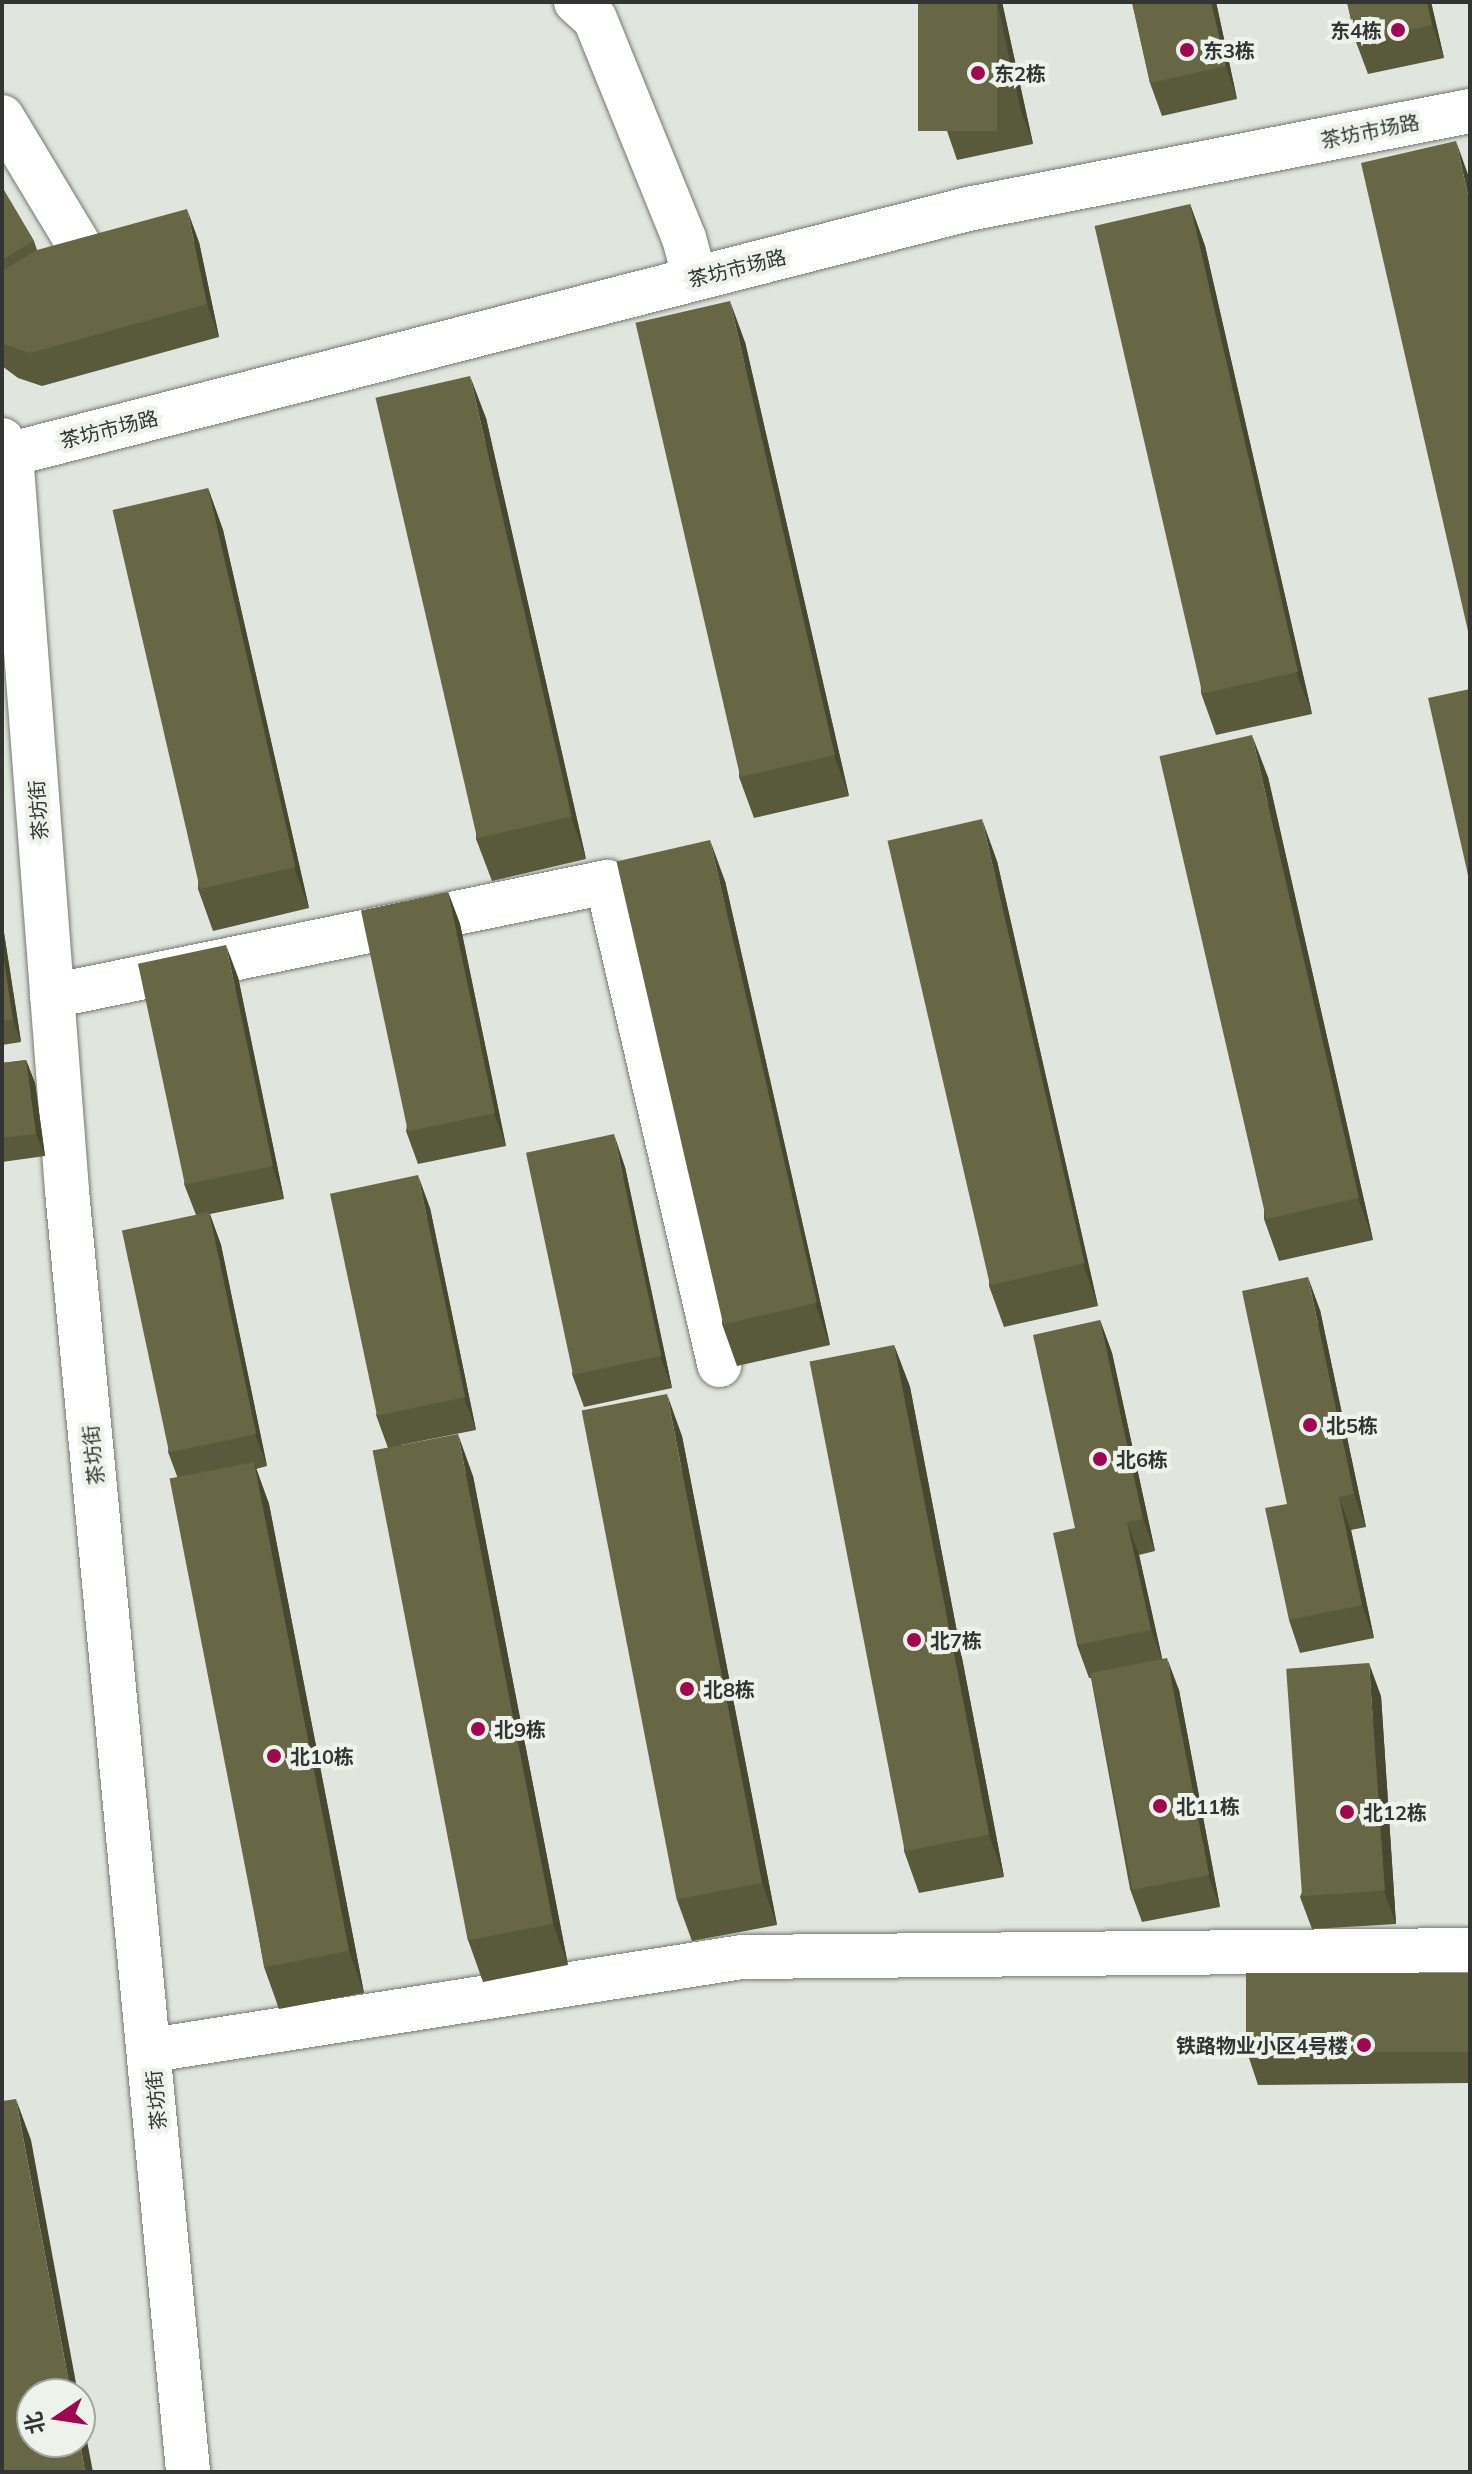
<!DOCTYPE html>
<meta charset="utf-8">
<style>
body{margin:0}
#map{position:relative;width:1472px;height:2474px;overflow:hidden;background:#e0e6dd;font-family:Mulish,"Noto Sans SC",sans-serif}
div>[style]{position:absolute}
.roads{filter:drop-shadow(0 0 2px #747971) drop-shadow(0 0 2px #747971)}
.minor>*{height:44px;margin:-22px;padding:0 22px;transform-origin:22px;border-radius:22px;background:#fff}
.wall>*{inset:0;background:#59593c}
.shaded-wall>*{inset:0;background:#484831}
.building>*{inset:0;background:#676746;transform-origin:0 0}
.dots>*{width:22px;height:22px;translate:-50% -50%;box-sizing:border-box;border:4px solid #edf3ea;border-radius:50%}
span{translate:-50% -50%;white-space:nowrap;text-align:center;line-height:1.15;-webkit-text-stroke:8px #edf3ea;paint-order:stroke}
.poi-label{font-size:20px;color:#333532;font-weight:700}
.right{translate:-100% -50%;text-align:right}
.left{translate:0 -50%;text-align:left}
.street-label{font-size:20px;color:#333532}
.frame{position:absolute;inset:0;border:4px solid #333532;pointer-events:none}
.north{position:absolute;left:16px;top:2378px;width:80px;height:80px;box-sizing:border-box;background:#edf3ea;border:2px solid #a3a7a0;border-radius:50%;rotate:257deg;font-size:22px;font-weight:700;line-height:32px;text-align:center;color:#333532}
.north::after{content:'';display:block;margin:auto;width:28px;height:36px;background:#9f084f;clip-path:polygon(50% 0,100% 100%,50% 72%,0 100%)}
</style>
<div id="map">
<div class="roads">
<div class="minor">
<i style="left:576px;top:2px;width:25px;rotate:42deg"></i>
<i style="left:595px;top:19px;width:236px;rotate:67.9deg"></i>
<i style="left:684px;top:238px;width:42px;rotate:75deg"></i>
<i style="left:2px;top:117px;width:161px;rotate:59deg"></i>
<i style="left:2px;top:440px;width:17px;rotate:57deg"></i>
<i style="left:11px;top:454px;width:739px;rotate:85.65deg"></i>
<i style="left:67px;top:1191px;width:1287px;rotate:84.6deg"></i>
<i style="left:11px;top:454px;width:988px;rotate:-14.36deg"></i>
<i style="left:968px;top:209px;width:511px;rotate:-11.05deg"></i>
<i style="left:52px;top:996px;width:567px;rotate:-11.61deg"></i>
<i style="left:607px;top:882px;width:496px;rotate:76.9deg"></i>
<i style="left:152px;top:2050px;width:597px;rotate:-8.96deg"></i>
<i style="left:742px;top:1957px;width:728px;rotate:-0.55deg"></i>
</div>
</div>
<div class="wall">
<i style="clip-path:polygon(918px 2px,1002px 2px,1033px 144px,957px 160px,946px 128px)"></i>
<i style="clip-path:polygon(1132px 2px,1216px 2px,1237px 99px,1162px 116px,1150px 83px)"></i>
<i style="clip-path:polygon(1347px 2px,1431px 2px,1444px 58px,1368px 74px,1356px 42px)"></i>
<i style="clip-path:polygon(2px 187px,34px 241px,37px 250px,199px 242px,219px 337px,42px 386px,18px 378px,2px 366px)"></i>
<i style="clip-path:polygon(1190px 204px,1205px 246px,1312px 714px,1216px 735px,1201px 693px)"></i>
<i style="clip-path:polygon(745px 342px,849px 796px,754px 818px,739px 777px)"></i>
<i style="clip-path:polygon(486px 418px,586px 859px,492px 881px,476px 839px)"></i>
<i style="clip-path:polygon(208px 488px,223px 530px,309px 908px,213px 931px,198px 889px)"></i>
<i style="clip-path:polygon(1268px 777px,1373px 1240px,1279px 1261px,1264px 1219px)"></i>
<i style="clip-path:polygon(997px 861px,1098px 1306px,1004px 1327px,989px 1286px)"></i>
<i style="clip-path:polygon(725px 881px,830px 1345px,737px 1366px,722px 1324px)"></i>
<i style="clip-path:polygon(448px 892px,460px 924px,506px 1146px,418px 1164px,406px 1131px)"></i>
<i style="clip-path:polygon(2px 920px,21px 1042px,2px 1045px)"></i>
<i style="clip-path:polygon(238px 977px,284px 1199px,210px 1214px,221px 1245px,267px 1466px,256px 1469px,269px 1504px,364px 1993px,279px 2009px,264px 1967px,177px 1476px,168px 1452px,196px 1215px,184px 1184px)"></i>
<i style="clip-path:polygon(26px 1060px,35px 1083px,45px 1156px,2px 1162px,2px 1063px)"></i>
<i style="clip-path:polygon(625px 1167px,672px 1388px,584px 1407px,572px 1374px)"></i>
<i style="clip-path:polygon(430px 1208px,476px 1430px,401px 1445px,473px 1476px,568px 1965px,483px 1982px,468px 1940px,388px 1448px,376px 1415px)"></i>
<i style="clip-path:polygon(1320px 1310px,1366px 1527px,1351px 1530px,1374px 1638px,1300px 1653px,1289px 1620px,1287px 1504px)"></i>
<i style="clip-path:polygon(1100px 1320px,1112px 1353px,1155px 1551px,1139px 1555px,1162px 1659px,1179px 1690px,1220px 1907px,1142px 1922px,1130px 1889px,1091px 1678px,1089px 1678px,1077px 1645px,1075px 1528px)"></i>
<i style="clip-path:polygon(894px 1345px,910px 1387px,1004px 1877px,919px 1893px,904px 1851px)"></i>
<i style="clip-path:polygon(682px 1436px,777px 1925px,692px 1941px,677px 1900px)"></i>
<i style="clip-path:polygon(1381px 1696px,1396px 1924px,1312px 1929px,1300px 1897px)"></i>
<i style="clip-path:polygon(1470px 1973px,1470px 2083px,1258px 2085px,1247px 2052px)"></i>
</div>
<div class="shaded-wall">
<i style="clip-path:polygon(997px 2px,1002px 2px,1033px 144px,1021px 111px)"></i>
<i style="clip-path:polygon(1211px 2px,1216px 2px,1237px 99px,1226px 66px)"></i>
<i style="clip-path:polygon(1427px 2px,1431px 2px,1444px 58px,1432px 25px)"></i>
<i style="clip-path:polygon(1456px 141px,1470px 180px,1470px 204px)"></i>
<i style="clip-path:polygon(1190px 204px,1205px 246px,1312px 714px,1296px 672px)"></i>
<i style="clip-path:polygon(187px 209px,199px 242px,219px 337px,207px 304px)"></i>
<i style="clip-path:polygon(730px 301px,745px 342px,849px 796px,834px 755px)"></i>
<i style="clip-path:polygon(470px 376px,486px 418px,586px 859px,571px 817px)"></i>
<i style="clip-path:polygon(208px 488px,223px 530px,309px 908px,294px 867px)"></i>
<i style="clip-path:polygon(1252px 735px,1268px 777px,1373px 1240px,1358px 1198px)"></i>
<i style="clip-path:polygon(982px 819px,997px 861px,1098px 1306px,1083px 1264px)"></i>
<i style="clip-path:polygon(710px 840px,725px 881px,830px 1345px,815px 1303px)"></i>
<i style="clip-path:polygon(448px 892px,460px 924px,506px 1146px,494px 1113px)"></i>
<i style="clip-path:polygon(2px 920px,21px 1042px,13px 1020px,2px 948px)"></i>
<i style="clip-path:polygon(226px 945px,238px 977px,284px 1199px,272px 1166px)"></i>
<i style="clip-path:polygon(26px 1060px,35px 1083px,45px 1156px,36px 1134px)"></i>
<i style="clip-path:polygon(614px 1134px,625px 1167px,672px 1388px,660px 1356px)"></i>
<i style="clip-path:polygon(418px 1175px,430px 1208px,476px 1430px,464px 1397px)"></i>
<i style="clip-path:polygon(209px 1212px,221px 1245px,267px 1466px,255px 1434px)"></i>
<i style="clip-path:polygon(1308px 1277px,1320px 1310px,1366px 1527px,1354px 1494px)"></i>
<i style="clip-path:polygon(1100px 1320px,1112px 1353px,1155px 1551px,1143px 1519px)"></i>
<i style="clip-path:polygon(894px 1345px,910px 1387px,1004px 1877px,989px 1835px)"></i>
<i style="clip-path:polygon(667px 1394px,682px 1436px,777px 1925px,762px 1883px)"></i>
<i style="clip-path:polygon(458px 1434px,473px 1476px,568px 1965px,553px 1924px)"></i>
<i style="clip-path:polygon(254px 1462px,269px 1504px,364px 1993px,349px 1951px)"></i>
<i style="clip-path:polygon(1339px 1497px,1351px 1530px,1374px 1638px,1362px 1605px)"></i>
<i style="clip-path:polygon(1127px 1522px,1139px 1555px,1163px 1662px,1151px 1630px)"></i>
<i style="clip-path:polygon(1167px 1658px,1179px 1690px,1220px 1907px,1208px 1875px)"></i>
<i style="clip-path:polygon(1369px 1663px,1381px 1696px,1396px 1924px,1384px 1891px)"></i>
<i style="clip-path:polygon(16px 2099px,31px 2140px,78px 2394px,71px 2394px)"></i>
<i style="clip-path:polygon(80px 2405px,93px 2472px,85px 2472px,80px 2442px)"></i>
</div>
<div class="building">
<i style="left:918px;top:2px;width:79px;height:129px"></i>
<i style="clip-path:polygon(1132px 2px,1211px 2px,1226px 66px,1150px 83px)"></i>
<i style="clip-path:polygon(1347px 2px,1427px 2px,1432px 25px,1356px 42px)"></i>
<i style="clip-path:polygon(1456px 141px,1470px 204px,1470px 630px,1468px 631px,1361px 163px)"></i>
<i style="clip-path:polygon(2px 187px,34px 241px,2px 260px)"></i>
<i style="left:1190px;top:204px;width:480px;height:98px;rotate:77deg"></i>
<i style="clip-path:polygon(187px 209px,207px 304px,30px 353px,6px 345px,2px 342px,2px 271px,37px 250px)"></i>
<i style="left:730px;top:301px;width:466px;height:97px;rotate:77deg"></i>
<i style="left:470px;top:376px;width:452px;height:97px;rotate:77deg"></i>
<i style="left:208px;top:488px;width:389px;height:98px;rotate:77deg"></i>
<i style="clip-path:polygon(1470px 689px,1470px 884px,1428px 698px)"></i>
<i style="left:1252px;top:735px;width:475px;height:95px;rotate:77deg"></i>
<i style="left:982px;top:819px;width:456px;height:97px;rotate:77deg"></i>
<i style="left:710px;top:840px;width:475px;height:96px;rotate:77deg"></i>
<i style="left:448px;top:892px;width:226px;height:89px;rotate:78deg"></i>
<i style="left:226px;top:945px;width:226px;height:90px;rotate:78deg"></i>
<i style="clip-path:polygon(2px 948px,13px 1020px,2px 1021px)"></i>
<i style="clip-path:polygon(26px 1060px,36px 1134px,2px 1138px,2px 1063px)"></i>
<i style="left:614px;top:1134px;width:227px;height:90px;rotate:78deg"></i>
<i style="left:418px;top:1175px;width:227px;height:90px;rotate:78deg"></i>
<i style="left:209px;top:1212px;width:227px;height:89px;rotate:78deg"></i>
<i style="clip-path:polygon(1308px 1277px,1354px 1494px,1339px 1497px,1362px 1605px,1289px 1620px,1265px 1508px,1287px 1504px,1242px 1291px)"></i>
<i style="clip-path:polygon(1100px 1320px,1143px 1519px,1127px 1522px,1151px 1630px,1077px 1645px,1053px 1533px,1075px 1528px,1033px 1335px)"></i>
<i style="left:894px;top:1345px;width:499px;height:86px;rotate:79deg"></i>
<i style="left:667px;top:1394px;width:498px;height:87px;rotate:79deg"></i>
<i style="left:458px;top:1434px;width:499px;height:87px;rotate:79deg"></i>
<i style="left:254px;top:1462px;width:498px;height:86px;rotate:79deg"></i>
<i style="left:1167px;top:1658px;width:221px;height:78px;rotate:79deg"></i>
<i style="left:1369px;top:1663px;width:228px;height:83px;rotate:86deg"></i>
<i style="left:1246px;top:1973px;width:224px;height:79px"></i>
<i style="clip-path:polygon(16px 2099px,71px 2394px,32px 2394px,32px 2442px,80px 2442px,85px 2472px,2px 2472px,2px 2101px)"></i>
</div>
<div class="dots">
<i style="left:1398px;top:30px;background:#9f084f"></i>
<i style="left:1187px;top:50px;background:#9f084f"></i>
<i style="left:978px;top:73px;background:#9f084f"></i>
<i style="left:1310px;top:1425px;background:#9f084f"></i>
<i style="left:1100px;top:1459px;background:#9f084f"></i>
<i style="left:914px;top:1640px;background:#9f084f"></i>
<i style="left:687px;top:1689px;background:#9f084f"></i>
<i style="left:478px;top:1729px;background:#9f084f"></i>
<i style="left:274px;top:1756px;background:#9f084f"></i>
<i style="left:1160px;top:1806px;background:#9f084f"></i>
<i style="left:1347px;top:1812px;background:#9f084f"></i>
<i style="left:1364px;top:2045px;background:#9f084f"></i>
</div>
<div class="poi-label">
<span class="right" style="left:1382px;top:30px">东4栋</span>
<span class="left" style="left:1203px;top:50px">东3栋</span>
<span class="left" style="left:994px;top:73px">东2栋</span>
<span class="left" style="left:1326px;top:1425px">北5栋</span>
<span class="left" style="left:1116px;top:1459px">北6栋</span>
<span class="left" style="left:930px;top:1640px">北7栋</span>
<span class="left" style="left:703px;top:1689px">北8栋</span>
<span class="left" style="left:494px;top:1729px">北9栋</span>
<span class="left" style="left:290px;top:1756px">北10栋</span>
<span class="left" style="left:1176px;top:1806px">北11栋</span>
<span class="left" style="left:1363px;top:1812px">北12栋</span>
<span class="right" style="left:1348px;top:2045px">铁路物业小区4号楼</span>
</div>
<div class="street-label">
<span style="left:1370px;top:131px;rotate:-11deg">茶坊市场路</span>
<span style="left:737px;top:268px;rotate:-14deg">茶坊市场路</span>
<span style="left:109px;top:429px;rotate:-14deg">茶坊市场路</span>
<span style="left:38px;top:810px;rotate:-94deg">茶坊街</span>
<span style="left:93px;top:1455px;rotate:-96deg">茶坊街</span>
<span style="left:156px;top:2100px;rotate:-95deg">茶坊街</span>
</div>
<div class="frame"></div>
<div class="north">北</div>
</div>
